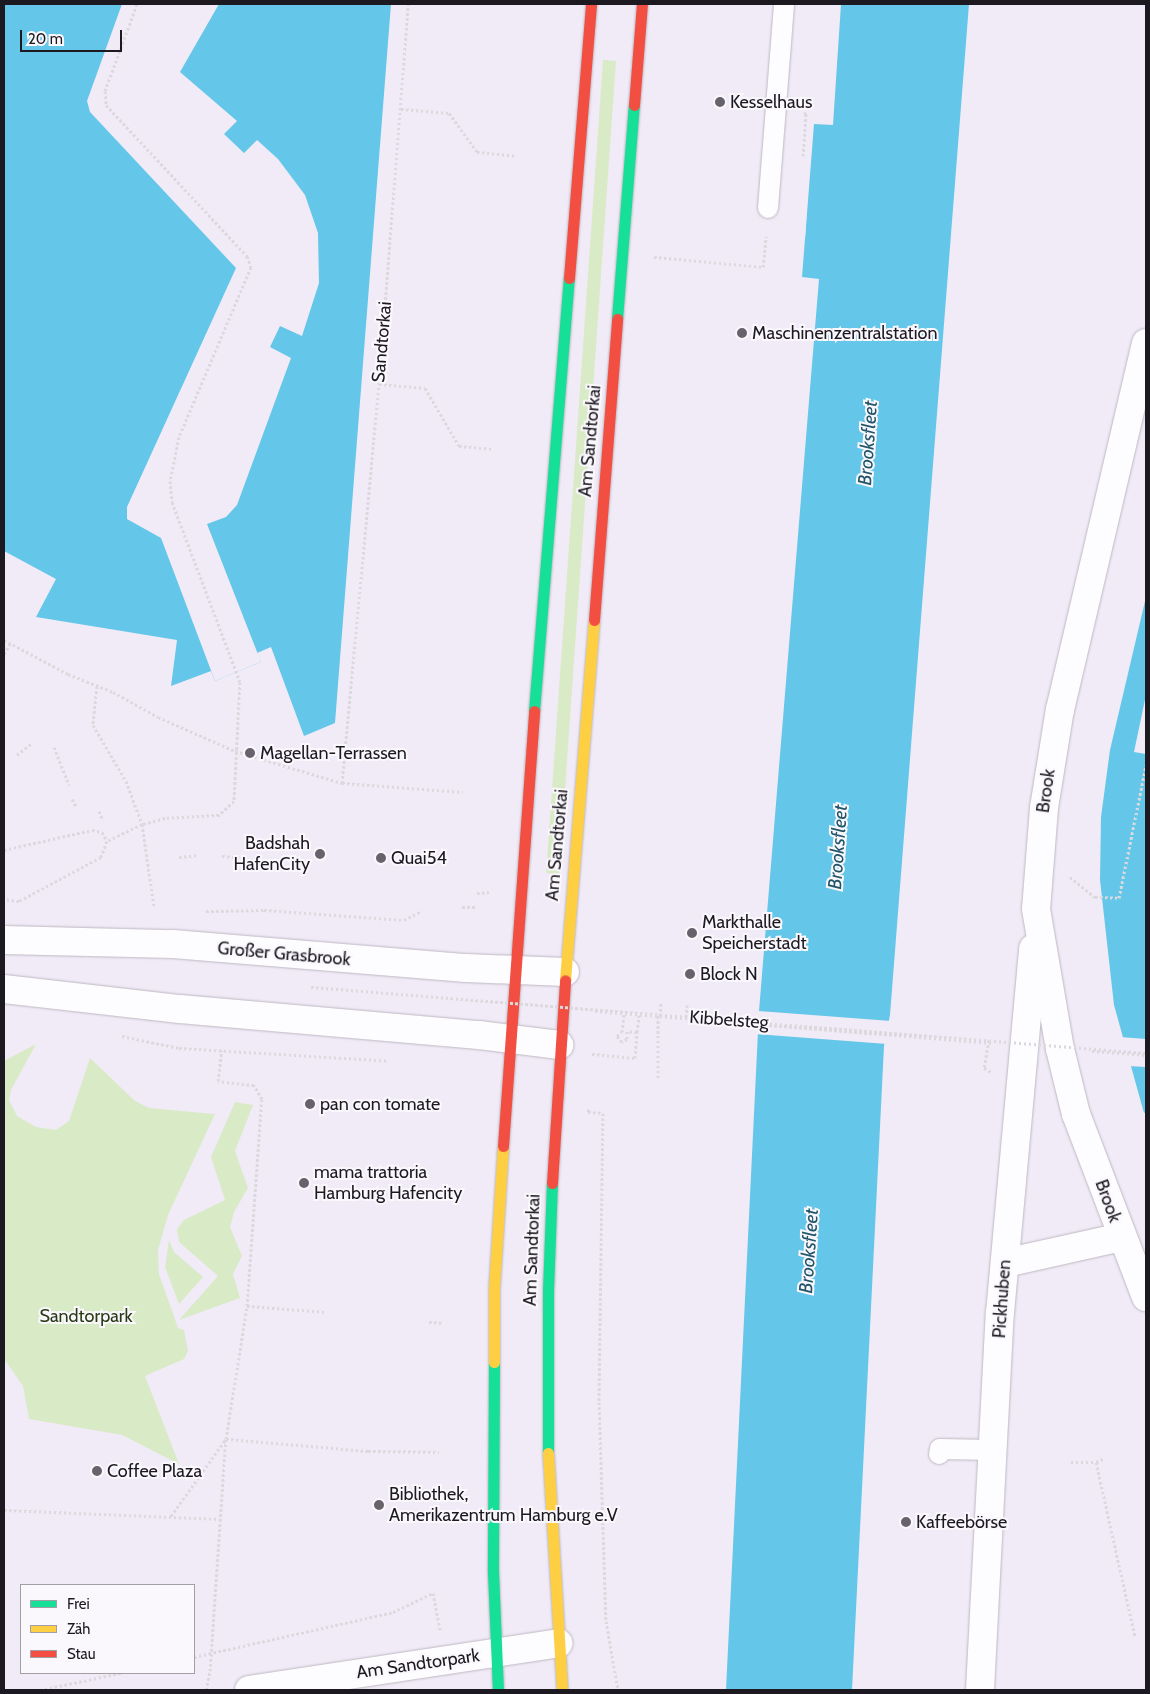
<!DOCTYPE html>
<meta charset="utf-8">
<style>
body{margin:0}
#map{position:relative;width:1150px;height:1694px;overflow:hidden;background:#f1ebf7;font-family:Cabin,sans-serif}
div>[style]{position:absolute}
.green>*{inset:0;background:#d9eac7;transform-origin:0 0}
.water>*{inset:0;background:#64c6e9}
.pier>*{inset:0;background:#f1ebf7}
.path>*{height:3px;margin-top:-1.5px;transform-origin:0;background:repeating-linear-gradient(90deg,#dbd9de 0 2.5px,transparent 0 5px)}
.roads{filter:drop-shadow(0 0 1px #bdb8c2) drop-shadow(0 0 1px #bdb8c2)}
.lane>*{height:20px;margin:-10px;padding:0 10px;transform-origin:10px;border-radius:10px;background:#fdfcfe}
.street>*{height:28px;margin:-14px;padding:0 14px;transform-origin:14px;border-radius:14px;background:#fdfcfe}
.fast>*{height:11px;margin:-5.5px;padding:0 5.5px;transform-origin:5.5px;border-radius:5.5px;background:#16e098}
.slow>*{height:11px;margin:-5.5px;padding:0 5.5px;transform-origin:5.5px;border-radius:5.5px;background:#ffcf43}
.jam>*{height:11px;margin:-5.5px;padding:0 5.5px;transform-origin:5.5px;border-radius:5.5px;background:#f24e42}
.path-bridge>*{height:3px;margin-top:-1.5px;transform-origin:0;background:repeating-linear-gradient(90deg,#dbd9de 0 2.5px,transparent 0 5px)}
.dots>*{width:14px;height:14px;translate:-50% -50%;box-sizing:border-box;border:2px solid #faf8fc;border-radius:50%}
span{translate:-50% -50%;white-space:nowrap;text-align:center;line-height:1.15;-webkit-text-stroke:4px #faf8fc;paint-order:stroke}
.poi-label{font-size:18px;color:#1d1921}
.left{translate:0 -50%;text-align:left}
.right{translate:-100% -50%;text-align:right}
.street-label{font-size:18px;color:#1d1921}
.park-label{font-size:18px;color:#293a14}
.water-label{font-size:19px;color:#215569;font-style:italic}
.frame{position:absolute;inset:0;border:5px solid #1d1921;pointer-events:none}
.legend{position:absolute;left:20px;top:1584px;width:175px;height:90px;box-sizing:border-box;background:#faf8fc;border:1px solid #a29fa4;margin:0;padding:6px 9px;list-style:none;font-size:15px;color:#1d1921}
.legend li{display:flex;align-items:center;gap:10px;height:25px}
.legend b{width:25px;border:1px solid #a29fa4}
.scale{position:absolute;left:20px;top:30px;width:102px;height:22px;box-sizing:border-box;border:2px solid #1d1921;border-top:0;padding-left:6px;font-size:15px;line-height:18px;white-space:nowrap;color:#1d1921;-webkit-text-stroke:4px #faf8fc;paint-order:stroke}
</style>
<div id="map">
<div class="green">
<i style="left:603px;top:60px;width:13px;height:815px;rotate:4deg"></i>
<i style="clip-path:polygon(36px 1044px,11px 1090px,9px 1100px,17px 1116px,36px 1127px,56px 1130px,69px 1121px,90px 1058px,135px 1101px,149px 1108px,215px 1114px,168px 1215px,158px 1250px,159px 1274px,178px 1328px,184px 1330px,188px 1351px,184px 1359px,145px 1376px,179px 1464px,122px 1435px,29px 1419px,23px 1386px,4px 1359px,4px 1061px)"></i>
<i style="clip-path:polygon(235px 1102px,253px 1105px,235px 1151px,248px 1188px,234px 1212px,230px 1227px,242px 1256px,233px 1274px,240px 1298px,179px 1320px,218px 1276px,179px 1242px,177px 1229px,184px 1220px,225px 1200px,211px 1157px)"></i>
<i style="clip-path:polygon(169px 1240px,174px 1252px,203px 1277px,179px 1304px,165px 1267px)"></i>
</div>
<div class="water">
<i style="clip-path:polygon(4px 4px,391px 4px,335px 723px,304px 736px,271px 647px,257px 653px,261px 662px,215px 681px,211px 671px,171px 686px,177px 640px,36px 617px,56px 579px,4px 551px)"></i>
<i style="clip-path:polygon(841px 4px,969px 4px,890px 1015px,884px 1046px,852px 1690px,726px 1690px,759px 1011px,819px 279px,802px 277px,814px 124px,833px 125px)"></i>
<i style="clip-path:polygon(1146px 597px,1146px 1112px,1144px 1113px,1114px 1005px,1100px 880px,1101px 817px,1110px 750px)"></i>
</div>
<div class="pier">
<i style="clip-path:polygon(122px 4px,219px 4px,180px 72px,237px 121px,224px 134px,244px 153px,257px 140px,278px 159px,305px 195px,318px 233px,319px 283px,302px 336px,280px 326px,270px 347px,291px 358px,237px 505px,226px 517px,207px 524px,261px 662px,215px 681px,161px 538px,127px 519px,127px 507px,236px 268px,90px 112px,87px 101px)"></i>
<i style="clip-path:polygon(812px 124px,805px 239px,803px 239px)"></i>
<i style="clip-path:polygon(1146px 695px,1146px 754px,1134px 752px)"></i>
<i style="clip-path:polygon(756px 1011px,759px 1011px,891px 1021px,887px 1044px,755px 1034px)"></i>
<i style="clip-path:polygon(1120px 1037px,1146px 1039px,1146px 1067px,1128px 1066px)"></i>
</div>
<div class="path">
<i style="left:137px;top:4px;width:93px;rotate:110.2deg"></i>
<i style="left:105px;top:91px;width:14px;rotate:86deg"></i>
<i style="left:106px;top:105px;width:207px;rotate:47deg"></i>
<i style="left:247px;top:256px;width:12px;rotate:70deg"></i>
<i style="left:251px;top:267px;width:185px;rotate:113deg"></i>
<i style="left:179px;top:437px;width:45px;rotate:101.6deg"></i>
<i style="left:170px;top:481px;width:21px;rotate:85deg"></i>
<i style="left:172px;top:502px;width:192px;rotate:69.3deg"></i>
<i style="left:240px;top:682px;width:119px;rotate:92.9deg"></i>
<i style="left:234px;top:801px;width:21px;rotate:137deg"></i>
<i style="left:219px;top:815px;width:54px;rotate:176.8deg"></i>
<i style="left:165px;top:818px;width:24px;rotate:165deg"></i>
<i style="left:142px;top:824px;width:83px;rotate:81.7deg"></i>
<i style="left:401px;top:109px;width:48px;rotate:4.8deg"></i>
<i style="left:449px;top:113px;width:48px;rotate:54.3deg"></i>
<i style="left:477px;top:152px;width:40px;rotate:5.7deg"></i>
<i style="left:803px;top:156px;width:43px;rotate:-86deg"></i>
<i style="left:806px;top:113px;width:3px;rotate:180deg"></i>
<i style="left:654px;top:257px;width:109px;rotate:5.2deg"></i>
<i style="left:763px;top:267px;width:31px;rotate:-84deg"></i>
<i style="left:379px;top:384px;width:46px;rotate:5deg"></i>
<i style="left:425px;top:388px;width:67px;rotate:59.6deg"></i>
<i style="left:459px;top:446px;width:33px;rotate:5deg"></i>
<i style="left:4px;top:640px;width:72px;rotate:28deg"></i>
<i style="left:68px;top:674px;width:48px;rotate:21.8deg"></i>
<i style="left:113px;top:692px;width:51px;rotate:29.1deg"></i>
<i style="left:158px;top:717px;width:84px;rotate:23.8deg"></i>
<i style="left:235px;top:751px;width:112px;rotate:16.7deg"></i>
<i style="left:342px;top:783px;width:121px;rotate:4.3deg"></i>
<i style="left:4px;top:654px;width:12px;rotate:-59deg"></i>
<i style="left:97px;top:686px;width:39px;rotate:96deg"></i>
<i style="left:93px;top:725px;width:65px;rotate:59.5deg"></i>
<i style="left:126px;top:781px;width:46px;rotate:69.6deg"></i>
<i style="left:142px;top:824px;width:39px;rotate:154deg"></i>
<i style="left:54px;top:747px;width:41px;rotate:68.5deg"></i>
<i style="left:17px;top:755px;width:18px;rotate:-38deg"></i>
<i style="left:342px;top:783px;width:401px;rotate:-84.7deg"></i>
<i style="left:379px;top:384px;width:381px;rotate:-85.6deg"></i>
<i style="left:72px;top:799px;width:8px;rotate:60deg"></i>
<i style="left:99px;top:811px;width:10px;rotate:66deg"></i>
<i style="left:4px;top:850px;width:90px;rotate:-12.8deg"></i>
<i style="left:92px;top:830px;width:10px;rotate:11deg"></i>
<i style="left:102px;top:832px;width:10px;rotate:61deg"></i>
<i style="left:107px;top:841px;width:17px;rotate:111deg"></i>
<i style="left:101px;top:857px;width:93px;rotate:151.8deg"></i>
<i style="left:19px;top:901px;width:15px;rotate:-172deg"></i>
<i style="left:222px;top:856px;width:21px;rotate:5deg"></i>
<i style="left:179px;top:857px;width:19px;rotate:-6deg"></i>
<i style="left:1070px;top:877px;width:32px;rotate:39deg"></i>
<i style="left:1095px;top:897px;width:24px;rotate:2deg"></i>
<i style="left:1119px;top:898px;width:136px;rotate:-78.5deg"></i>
<i style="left:477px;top:893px;width:12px;rotate:-5deg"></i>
<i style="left:462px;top:907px;width:13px"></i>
<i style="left:206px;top:911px;width:58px;rotate:-1deg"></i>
<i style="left:264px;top:910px;width:140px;rotate:4.1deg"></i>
<i style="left:404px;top:920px;width:20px;rotate:-27deg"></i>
<i style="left:595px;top:1011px;width:399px;rotate:4.6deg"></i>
<i style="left:660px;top:1016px;width:13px;rotate:-86deg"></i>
<i style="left:686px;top:1017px;width:12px;rotate:-85deg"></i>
<i style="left:637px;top:1032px;width:17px;rotate:-83deg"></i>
<i style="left:122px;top:1036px;width:58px;rotate:11.9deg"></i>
<i style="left:179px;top:1048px;width:210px;rotate:3.5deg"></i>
<i style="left:989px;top:1040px;width:28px;rotate:100deg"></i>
<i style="left:984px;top:1068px;width:8px;rotate:30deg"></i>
<i style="left:1092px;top:1051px;width:54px;rotate:4.2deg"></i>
<i style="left:592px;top:1054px;width:43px;rotate:5.3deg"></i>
<i style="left:635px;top:1058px;width:26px;rotate:-86deg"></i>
<i style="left:637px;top:1032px;width:10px;rotate:-174deg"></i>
<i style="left:627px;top:1031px;width:8px;rotate:90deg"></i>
<i style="left:627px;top:1039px;width:6px;rotate:149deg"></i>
<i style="left:622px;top:1042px;width:8px;rotate:-130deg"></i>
<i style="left:617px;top:1036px;width:6px;rotate:-39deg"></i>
<i style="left:589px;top:1109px;width:3px;rotate:108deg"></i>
<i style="left:588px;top:1112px;width:15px;rotate:4deg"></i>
<i style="left:603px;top:1113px;width:289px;rotate:90.8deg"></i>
<i style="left:599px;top:1402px;width:219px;rotate:88.2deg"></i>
<i style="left:606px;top:1621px;width:70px;rotate:80.1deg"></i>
<i style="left:247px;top:1306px;width:79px;rotate:4.3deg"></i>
<i style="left:429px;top:1322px;width:15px;rotate:4deg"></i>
<i style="left:1071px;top:1462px;width:25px"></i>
<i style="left:1096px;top:1462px;width:8px;rotate:-23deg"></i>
<i style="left:1096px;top:1462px;width:179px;rotate:77.4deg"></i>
<i style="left:4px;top:1510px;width:216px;rotate:2.4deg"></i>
<i style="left:171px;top:1516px;width:95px;rotate:-54.5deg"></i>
<i style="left:226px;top:1439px;width:143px;rotate:4.8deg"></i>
<i style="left:368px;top:1451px;width:71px;rotate:0.8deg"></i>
<i style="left:194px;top:1657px;width:204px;rotate:-12.7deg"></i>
<i style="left:393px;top:1612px;width:44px;rotate:-25.4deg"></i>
<i style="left:433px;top:1593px;width:38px;rotate:79deg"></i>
<i style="left:40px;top:1690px;width:83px;rotate:-11.9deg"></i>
<i style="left:206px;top:1690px;width:19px;rotate:-78deg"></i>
<i style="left:210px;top:1671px;width:233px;rotate:-86.1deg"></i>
<i style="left:226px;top:1439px;width:135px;rotate:-81deg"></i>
<i style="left:247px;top:1306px;width:208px;rotate:-85.9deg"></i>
<i style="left:262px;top:1099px;width:16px;rotate:-120deg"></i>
<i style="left:254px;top:1085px;width:36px;rotate:-174deg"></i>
<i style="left:218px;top:1081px;width:31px;rotate:-83deg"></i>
</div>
<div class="roads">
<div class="lane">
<i style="left:768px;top:208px;width:205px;rotate:-85.5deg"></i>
<i style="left:939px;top:1454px;width:5px;rotate:-79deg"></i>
<i style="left:940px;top:1449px;width:53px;rotate:1.1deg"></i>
</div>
<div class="street">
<i style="left:1146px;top:343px;width:376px;rotate:103.2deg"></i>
<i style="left:1060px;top:709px;width:100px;rotate:99.2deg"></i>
<i style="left:1044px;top:808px;width:101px;rotate:94.5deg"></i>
<i style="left:1036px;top:909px;width:142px;rotate:80.3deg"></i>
<i style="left:1060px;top:1049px;width:67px;rotate:76.2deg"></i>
<i style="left:1076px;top:1114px;width:196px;rotate:69.1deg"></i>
<i style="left:4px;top:940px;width:169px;rotate:1.4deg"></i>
<i style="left:173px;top:944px;width:294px;rotate:4.7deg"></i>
<i style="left:466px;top:968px;width:99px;rotate:2.3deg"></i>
<i style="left:4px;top:989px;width:177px;rotate:6.5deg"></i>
<i style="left:180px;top:1009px;width:300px;rotate:5deg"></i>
<i style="left:479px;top:1035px;width:81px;rotate:7.1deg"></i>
<i style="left:1005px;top:1263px;width:119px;rotate:-12.6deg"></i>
<i style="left:249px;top:1690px;width:313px;rotate:-8.6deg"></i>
<i style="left:980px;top:1690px;width:378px;rotate:-87deg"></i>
<i style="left:1000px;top:1313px;width:366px;rotate:-84.8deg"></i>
</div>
<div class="fast">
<i style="left:617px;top:319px;width:215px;rotate:-85.5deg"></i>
<i style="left:534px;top:711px;width:434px;rotate:-85.4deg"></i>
<i style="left:494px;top:1362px;width:210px;rotate:90.3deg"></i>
<i style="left:493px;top:1572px;width:118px;rotate:87.6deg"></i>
<i style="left:548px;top:1453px;width:162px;rotate:-90deg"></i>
<i style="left:548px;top:1291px;width:108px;rotate:-87.9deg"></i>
</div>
<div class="slow">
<i style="left:565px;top:980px;width:361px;rotate:-85.4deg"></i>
<i style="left:494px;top:1362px;width:74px;rotate:-90deg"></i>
<i style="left:494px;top:1288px;width:142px;rotate:-86.4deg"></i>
<i style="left:548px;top:1453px;width:237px;rotate:86.6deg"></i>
</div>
<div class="jam">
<i style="left:634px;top:105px;width:101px;rotate:-85.5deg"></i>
<i style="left:569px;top:278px;width:275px;rotate:-85.4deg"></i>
<i style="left:594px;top:620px;width:302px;rotate:-85.6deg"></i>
<i style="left:503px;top:1146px;width:436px;rotate:-85.9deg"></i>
<i style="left:552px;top:1183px;width:203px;rotate:-86.3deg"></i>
</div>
</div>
<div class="path-bridge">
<i style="left:311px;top:987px;width:838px;rotate:4.52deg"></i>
<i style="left:622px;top:1032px;width:20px;rotate:-84deg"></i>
<i style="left:658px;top:1078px;width:64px;rotate:-90deg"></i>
</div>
<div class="dots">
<i style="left:720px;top:102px;background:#67626c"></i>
<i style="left:742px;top:333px;background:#67626c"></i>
<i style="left:250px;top:753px;background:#67626c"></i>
<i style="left:320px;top:854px;background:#67626c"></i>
<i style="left:381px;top:858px;background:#67626c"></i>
<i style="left:692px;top:933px;background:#67626c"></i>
<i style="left:690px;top:974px;background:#67626c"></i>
<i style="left:310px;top:1104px;background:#67626c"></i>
<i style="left:304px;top:1183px;background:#67626c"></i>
<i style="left:97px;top:1471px;background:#67626c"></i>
<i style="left:379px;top:1505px;background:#67626c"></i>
<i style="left:906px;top:1522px;background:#67626c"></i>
</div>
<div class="poi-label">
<span class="left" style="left:730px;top:102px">Kesselhaus</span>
<span class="left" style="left:752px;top:333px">Maschinenzentralstation</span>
<span class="left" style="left:260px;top:753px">Magellan-Terrassen</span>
<span class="right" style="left:310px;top:854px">Badshah<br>HafenCity</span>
<span class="left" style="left:391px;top:858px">Quai54</span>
<span class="left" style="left:702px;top:933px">Markthalle<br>Speicherstadt</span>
<span class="left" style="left:700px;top:974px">Block N</span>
<span class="left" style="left:320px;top:1104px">pan con tomate</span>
<span class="left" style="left:314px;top:1183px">mama trattoria<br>Hamburg Hafencity</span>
<span class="left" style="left:107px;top:1471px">Coffee Plaza</span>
<span class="left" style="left:389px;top:1505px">Bibliothek,<br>Amerikazentrum Hamburg e.V</span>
<span class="left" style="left:916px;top:1522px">Kaffeebörse</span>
</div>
<div class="street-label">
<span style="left:382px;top:342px;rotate:-85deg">Sandtorkai</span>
<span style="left:590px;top:441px;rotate:-85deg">Am Sandtorkai</span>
<span style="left:1046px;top:791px;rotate:-82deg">Brook</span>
<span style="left:557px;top:845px;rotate:-85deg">Am Sandtorkai</span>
<span style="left:284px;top:954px;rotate:5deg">Großer Grasbrook</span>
<span style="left:729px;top:1020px;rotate:4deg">Kibbelsteg</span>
<span style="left:1108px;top:1201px;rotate:70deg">Brook</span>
<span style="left:532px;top:1250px;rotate:-88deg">Am Sandtorkai</span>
<span style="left:1002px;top:1299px;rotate:-86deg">Pickhuben</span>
<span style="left:418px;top:1664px;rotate:-8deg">Am Sandtorpark</span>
</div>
<div class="park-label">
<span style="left:86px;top:1316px">Sandtorpark</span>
</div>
<div class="water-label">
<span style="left:868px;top:443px;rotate:-86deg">Brooksfleet</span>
<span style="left:838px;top:847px;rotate:-86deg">Brooksfleet</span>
<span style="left:809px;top:1251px;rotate:-86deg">Brooksfleet</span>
</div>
<div class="frame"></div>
<ul class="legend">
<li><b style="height:6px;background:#16e098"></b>Frei</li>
<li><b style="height:6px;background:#ffcf43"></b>Zäh</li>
<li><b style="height:6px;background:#f24e42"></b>Stau</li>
</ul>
<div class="scale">20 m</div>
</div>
